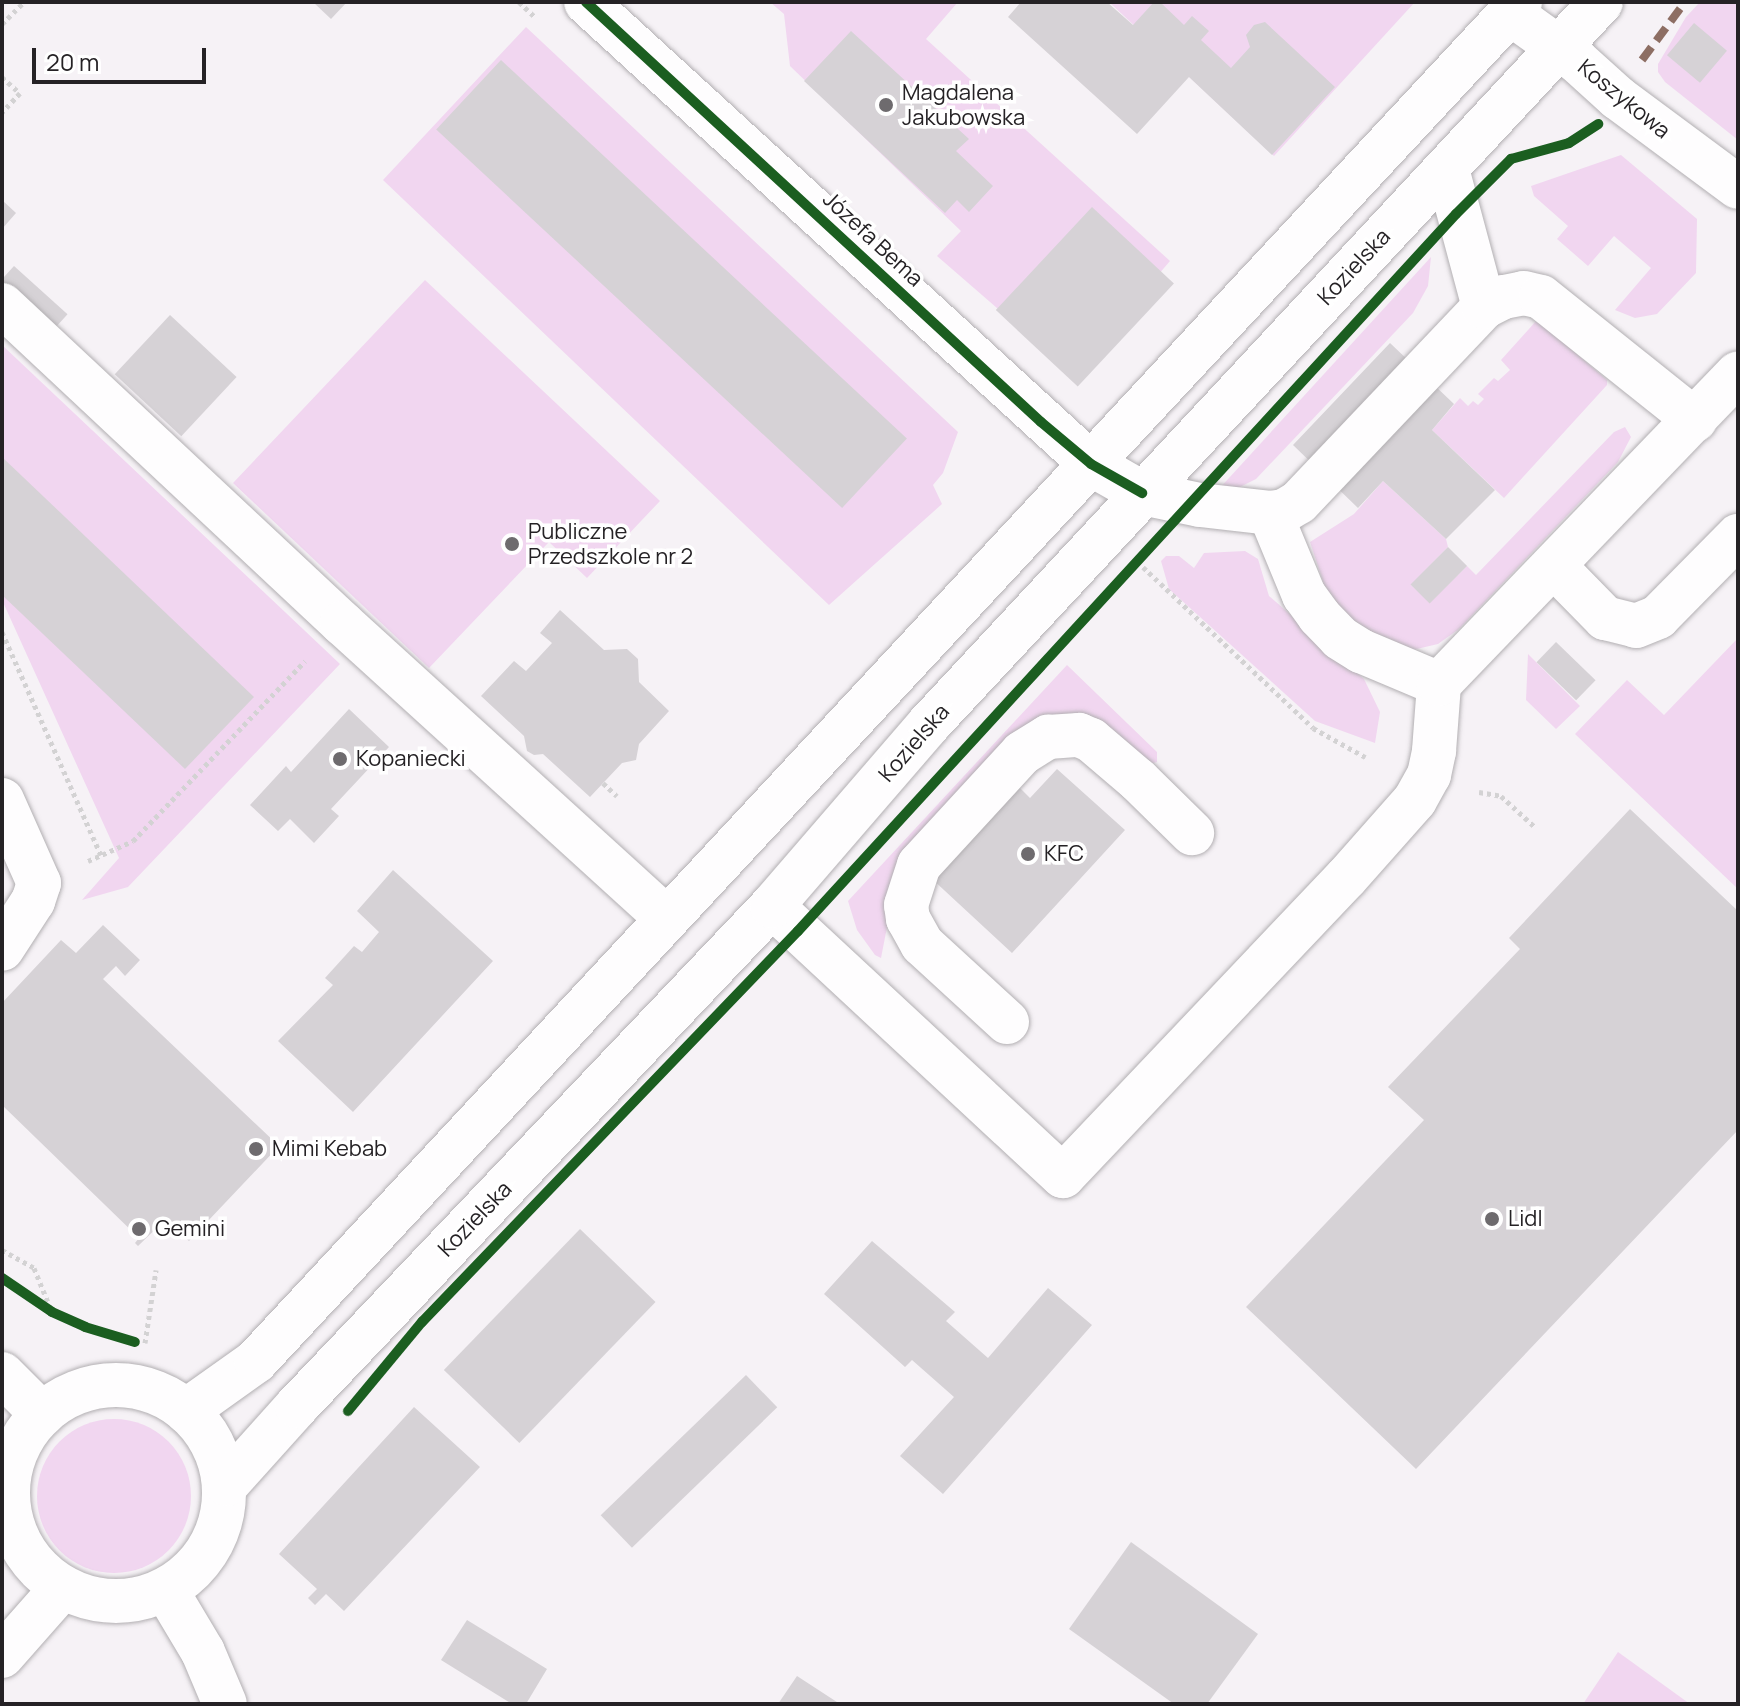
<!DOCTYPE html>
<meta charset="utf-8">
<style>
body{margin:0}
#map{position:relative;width:1740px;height:1706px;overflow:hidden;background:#f6f2f6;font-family:Manrope,sans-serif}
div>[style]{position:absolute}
.green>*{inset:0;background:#f1d6f0}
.round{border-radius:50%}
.building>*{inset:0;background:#d6d2d6;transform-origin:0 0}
.path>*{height:5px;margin-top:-2.5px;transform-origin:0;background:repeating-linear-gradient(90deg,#d3d2d3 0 4px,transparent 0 8px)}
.roads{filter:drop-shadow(0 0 2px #b2afb2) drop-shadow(0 0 2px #b2afb2)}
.minor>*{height:44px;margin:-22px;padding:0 22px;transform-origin:22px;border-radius:22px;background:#fefdfe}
.major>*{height:44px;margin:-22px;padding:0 22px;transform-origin:22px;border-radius:22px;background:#fefdfe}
.major>.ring{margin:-22px;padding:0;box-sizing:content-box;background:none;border:44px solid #fefdfe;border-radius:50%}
.quiet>*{height:8px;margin-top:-4px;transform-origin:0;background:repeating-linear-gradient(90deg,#8d6e63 0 16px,transparent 0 24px)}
.cycleway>*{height:10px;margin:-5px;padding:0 5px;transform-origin:5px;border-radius:5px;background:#1b5e20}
.dots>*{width:22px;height:22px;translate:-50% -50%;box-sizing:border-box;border:4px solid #fff;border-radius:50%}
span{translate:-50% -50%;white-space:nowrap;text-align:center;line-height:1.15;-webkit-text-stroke:7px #fff;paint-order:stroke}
.poi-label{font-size:22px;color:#252225}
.left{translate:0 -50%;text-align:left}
.street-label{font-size:22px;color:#252225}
.frame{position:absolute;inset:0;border:4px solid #252225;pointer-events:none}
.scale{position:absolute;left:32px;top:48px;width:174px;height:36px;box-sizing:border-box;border:4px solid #252225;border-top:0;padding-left:10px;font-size:24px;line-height:28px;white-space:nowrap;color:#252225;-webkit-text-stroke:6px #fff;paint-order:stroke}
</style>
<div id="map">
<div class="green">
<i style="clip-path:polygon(770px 2px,958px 2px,926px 39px,1170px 261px,1073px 374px,937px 256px,961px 231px,790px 66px,784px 14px)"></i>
<i style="clip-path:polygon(1109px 2px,1415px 2px,1274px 156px)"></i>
<i style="clip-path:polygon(1700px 2px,1738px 2px,1738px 140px,1665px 82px,1658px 72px,1658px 64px,1686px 17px)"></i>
<i style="clip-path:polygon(526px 27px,958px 432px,943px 473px,933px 485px,942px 504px,829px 605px,383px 180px)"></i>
<i style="clip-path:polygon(1621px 155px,1697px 219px,1696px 273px,1657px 314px,1635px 318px,1615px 310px,1651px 268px,1614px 236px,1588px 266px,1557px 239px,1568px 226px,1534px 196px,1531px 186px)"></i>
<i style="clip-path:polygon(1431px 257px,1428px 286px,1413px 313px,1256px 479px,1238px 488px,1218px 490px)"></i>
<i style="clip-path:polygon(425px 280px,660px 501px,587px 578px,549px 542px,429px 668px,233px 483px)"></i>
<i style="clip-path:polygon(1537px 320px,1607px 380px,1607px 385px,1504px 498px,1432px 430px,1460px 398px,1468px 406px,1473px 401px,1478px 405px,1484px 399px,1478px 394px,1494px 378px,1498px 381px,1510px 370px,1501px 360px)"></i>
<i style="clip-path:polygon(2px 345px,340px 664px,128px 887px,82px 900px,119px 858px,2px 600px)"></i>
<i style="clip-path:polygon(1625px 427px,1631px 437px,1618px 462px,1459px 629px,1438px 644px,1408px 651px,1390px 648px,1330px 603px,1310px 542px,1354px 514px,1383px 481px,1446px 539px,1448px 547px,1411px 585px,1430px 602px,1467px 566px,1476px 575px,1614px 432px)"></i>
<i style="clip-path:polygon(1245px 551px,1258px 559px,1269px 596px,1364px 679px,1380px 712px,1375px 743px,1315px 721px,1169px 589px,1161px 561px,1166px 556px,1179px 556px,1194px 568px,1204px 553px)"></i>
<i style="clip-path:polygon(1738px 638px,1738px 889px,1575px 734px,1627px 680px,1664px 715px)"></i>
<i style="clip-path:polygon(1528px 654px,1580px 706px,1556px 729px,1526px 700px)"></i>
<i style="clip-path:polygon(1067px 665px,1157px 752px,1157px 762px,1150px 764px,1090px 723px,896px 881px,881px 958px,875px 955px,857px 930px,848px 901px)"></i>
<i class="round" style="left:37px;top:1419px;width:154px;height:154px"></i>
<i style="clip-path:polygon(1618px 1652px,1690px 1704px,1583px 1704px)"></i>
</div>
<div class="building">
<i style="clip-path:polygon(313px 2px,347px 2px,331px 19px)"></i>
<i style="clip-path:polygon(1021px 2px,1107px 2px,1133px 25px,1154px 2px,1160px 2px,1184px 25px,1192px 16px,1209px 31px,1201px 40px,1231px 68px,1250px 47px,1246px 35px,1254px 25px,1265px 22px,1335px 87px,1272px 155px,1189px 77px,1137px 134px,1008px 17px)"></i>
<i style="left:1694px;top:23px;width:43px;height:42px;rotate:40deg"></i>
<i style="clip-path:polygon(851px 31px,969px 139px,956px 151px,993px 186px,969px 212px,957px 200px,945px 213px,804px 81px)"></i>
<i style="left:501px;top:60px;width:555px;height:95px;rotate:43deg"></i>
<i style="clip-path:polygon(2px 200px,16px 213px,2px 229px)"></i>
<i style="left:1092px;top:207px;width:112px;height:141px;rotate:43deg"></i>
<i style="left:14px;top:266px;width:72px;height:20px;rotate:42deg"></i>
<i style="left:170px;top:315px;width:91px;height:81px;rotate:43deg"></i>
<i style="clip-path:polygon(1390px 343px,1454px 404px,1432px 430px,1495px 490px,1446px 539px,1383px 481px,1358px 508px,1293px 445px)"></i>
<i style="clip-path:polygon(2px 457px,254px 697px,185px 769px,2px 595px)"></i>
<i style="left:1448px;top:547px;width:27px;height:53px;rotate:45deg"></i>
<i style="clip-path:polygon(560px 610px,604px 650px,627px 649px,638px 659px,639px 682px,669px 711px,639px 744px,636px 760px,622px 763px,590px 797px,543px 754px,534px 755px,527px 751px,524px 736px,481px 696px,514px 661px,526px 671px,552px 643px,540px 633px)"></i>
<i style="left:1556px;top:642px;width:55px;height:28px;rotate:44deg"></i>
<i style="clip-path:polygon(349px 709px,389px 747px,331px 809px,339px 816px,314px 843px,290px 819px,278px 831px,250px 805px,286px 766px,291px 772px)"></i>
<i style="clip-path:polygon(1057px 769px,1125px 830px,1012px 953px,931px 878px,1017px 785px,1030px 798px)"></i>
<i style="clip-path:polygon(1630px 809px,1738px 911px,1738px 1130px,1416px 1469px,1246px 1307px,1424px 1120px,1388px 1087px,1520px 949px,1509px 938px)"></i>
<i style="clip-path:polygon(393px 870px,493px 961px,353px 1112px,278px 1041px,333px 985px,325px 978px,354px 946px,362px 952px,379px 932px,357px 911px)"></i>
<i style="clip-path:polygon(103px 925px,140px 960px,125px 976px,116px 966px,103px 979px,279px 1146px,189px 1241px,165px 1220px,138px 1246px,135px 1243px,139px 1238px,2px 1105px,2px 1003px,61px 940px,76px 953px)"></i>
<i style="left:580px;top:1229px;width:105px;height:196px;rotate:44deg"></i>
<i style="clip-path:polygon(872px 1241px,955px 1312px,946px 1321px,988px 1358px,1048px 1288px,1092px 1325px,943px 1494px,900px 1456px,954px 1397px,912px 1360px,905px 1367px,824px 1294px)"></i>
<i style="left:746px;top:1375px;width:45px;height:202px;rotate:46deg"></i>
<i style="clip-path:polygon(414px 1407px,480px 1467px,344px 1611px,326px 1594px,315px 1605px,308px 1598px,317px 1589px,279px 1554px)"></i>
<i style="clip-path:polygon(1131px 1542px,1258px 1634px,1207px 1704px,1174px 1704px,1069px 1629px)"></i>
<i style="clip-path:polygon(467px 1620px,547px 1669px,526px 1704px,512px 1704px,441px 1660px)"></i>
<i style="clip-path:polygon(797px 1676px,840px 1704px,778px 1704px)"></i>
</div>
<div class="path">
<i style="left:519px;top:2px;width:21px;rotate:43deg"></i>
<i style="left:2px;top:24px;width:31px;rotate:-45deg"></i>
<i style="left:2px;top:77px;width:24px;rotate:42deg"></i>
<i style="left:20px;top:93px;width:26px;rotate:133deg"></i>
<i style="left:1143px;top:567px;width:234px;rotate:43.4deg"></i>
<i style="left:1313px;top:728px;width:60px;rotate:29.1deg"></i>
<i style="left:2px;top:632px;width:244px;rotate:66.1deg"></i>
<i style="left:603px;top:783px;width:19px;rotate:43deg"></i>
<i style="left:1479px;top:792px;width:22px;rotate:10deg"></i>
<i style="left:1501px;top:796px;width:45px;rotate:42.3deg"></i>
<i style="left:88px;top:861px;width:49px;rotate:-24deg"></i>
<i style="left:133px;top:841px;width:249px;rotate:-46.3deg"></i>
<i style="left:2px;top:1250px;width:37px;rotate:29deg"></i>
<i style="left:34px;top:1268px;width:48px;rotate:67.8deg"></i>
<i style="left:145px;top:1343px;width:74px;rotate:-81.4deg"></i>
</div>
<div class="roads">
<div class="minor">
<i style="left:586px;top:2px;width:684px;rotate:42.45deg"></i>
<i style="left:1091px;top:464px;width:59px;rotate:29.6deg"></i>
<i style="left:1142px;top:493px;width:59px;rotate:11.7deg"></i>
<i style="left:1200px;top:505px;width:70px;rotate:6.5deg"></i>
<i style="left:1270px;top:513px;width:14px;rotate:-8deg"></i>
<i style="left:1284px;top:511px;width:17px;rotate:-31deg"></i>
<i style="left:1299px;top:502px;width:269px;rotate:-46.5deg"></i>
<i style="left:1484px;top:307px;width:143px;rotate:-105deg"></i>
<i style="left:1510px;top:13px;width:82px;rotate:35.6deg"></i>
<i style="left:1577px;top:61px;width:55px;rotate:42.1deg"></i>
<i style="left:1618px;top:98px;width:149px;rotate:36.6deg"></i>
<i style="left:2px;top:305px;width:466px;rotate:43.1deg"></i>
<i style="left:342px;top:623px;width:438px;rotate:42.3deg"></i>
<i style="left:1484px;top:307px;width:22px;rotate:-27deg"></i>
<i style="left:1504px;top:297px;width:20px;rotate:-11deg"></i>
<i style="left:1524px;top:293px;width:17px;rotate:13deg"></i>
<i style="left:1541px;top:297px;width:197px;rotate:38.6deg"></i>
<i style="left:1270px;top:513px;width:89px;rotate:67.5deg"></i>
<i style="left:1304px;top:595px;width:26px;rotate:54deg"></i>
<i style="left:1319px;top:616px;width:30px;rotate:46deg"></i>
<i style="left:1340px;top:638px;width:25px;rotate:32deg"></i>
<i style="left:1361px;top:651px;width:85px;rotate:22.9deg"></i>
<i style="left:1554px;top:566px;width:73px;rotate:45.6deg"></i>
<i style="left:1605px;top:618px;width:32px;rotate:14deg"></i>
<i style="left:1636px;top:626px;width:24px;rotate:-22deg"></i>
<i style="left:1658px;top:617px;width:114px;rotate:-45.4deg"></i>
<i style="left:2px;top:800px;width:91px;rotate:66deg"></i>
<i style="left:39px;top:883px;width:19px;rotate:108deg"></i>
<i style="left:33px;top:901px;width:57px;rotate:122.9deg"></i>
<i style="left:772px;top:906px;width:397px;rotate:42.9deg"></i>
<i style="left:1063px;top:1176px;width:411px;rotate:-46.5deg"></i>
<i style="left:1346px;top:878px;width:104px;rotate:-48.5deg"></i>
<i style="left:1415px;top:800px;width:29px;rotate:-61deg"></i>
<i style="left:1429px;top:775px;width:25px;rotate:-78deg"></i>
<i style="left:1434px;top:751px;width:67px;rotate:-85.7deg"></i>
<i style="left:1439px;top:684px;width:431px;rotate:-46.1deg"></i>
<i style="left:1007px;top:1022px;width:115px;rotate:-137.5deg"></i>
<i style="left:922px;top:944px;width:29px;rotate:-119deg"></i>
<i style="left:908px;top:919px;width:14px;rotate:-98deg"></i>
<i style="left:906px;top:905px;width:42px;rotate:-72deg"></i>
<i style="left:919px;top:865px;width:152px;rotate:-47.4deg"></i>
<i style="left:1022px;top:753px;width:31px;rotate:-32deg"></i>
<i style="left:1048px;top:737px;width:31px;rotate:-4deg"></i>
<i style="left:1079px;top:735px;width:13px;rotate:23deg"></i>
<i style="left:1091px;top:740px;width:62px;rotate:40.4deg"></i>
<i style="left:1138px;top:780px;width:76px;rotate:44.5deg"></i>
<i style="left:2px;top:1374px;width:57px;rotate:45deg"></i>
<i style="left:166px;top:1590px;width:72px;rotate:59.2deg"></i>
<i style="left:203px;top:1652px;width:56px;rotate:67.1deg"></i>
</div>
<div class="major">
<i class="ring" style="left:8px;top:1385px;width:172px;height:172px"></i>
<i style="left:186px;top:1411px;width:86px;rotate:-35.5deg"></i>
<i style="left:256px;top:1361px;width:1856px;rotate:-47.07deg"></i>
<i style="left:227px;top:1484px;width:105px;rotate:-48.1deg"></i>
<i style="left:297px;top:1406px;width:690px;rotate:-46.47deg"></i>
<i style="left:772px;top:906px;width:240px;rotate:-49.2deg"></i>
<i style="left:929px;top:724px;width:986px;rotate:-47.05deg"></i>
<i style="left:2px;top:1656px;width:91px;rotate:-48.6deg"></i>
</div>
</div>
<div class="quiet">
<i style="left:1642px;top:60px;width:72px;rotate:-53.4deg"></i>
</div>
<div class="cycleway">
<i style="left:586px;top:2px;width:619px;rotate:42.71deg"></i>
<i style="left:1041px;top:422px;width:65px;rotate:40deg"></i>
<i style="left:1091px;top:464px;width:59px;rotate:29.6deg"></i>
<i style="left:2px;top:1278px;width:60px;rotate:34.2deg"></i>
<i style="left:52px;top:1312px;width:36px;rotate:24deg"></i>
<i style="left:85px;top:1327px;width:52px;rotate:16.7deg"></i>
<i style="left:348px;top:1411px;width:116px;rotate:-50.3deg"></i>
<i style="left:422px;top:1322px;width:542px;rotate:-46.12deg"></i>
<i style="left:798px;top:931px;width:973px;rotate:-47.46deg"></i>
<i style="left:1456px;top:214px;width:78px;rotate:-45deg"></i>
<i style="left:1511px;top:159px;width:60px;rotate:-15.4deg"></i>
<i style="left:1569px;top:143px;width:35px;rotate:-33deg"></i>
</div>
<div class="dots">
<i style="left:886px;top:105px;background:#6e6b6e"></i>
<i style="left:512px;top:544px;background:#6e6b6e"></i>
<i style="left:340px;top:759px;background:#6e6b6e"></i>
<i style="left:1028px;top:854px;background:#6e6b6e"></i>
<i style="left:256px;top:1149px;background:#6e6b6e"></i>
<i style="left:1492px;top:1219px;background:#6e6b6e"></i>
<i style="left:139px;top:1229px;background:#6e6b6e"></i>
</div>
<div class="poi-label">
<span class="left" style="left:902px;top:105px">Magdalena<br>Jakubowska</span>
<span class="left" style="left:528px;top:544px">Publiczne<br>Przedszkole nr 2</span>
<span class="left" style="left:356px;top:759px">Kopaniecki</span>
<span class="left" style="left:1044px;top:854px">KFC</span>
<span class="left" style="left:272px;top:1149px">Mimi Kebab</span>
<span class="left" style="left:1508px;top:1219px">Lidl</span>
<span class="left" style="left:155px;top:1229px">Gemini</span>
</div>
<div class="street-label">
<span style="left:1624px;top:99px;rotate:39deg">Koszykowa</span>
<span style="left:873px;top:239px;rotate:43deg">Józefa Bema</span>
<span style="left:1354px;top:267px;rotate:-47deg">Kozielska</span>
<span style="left:914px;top:743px;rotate:-49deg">Kozielska</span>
<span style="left:475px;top:1219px;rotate:-46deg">Kozielska</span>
</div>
<div class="frame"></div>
<div class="scale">20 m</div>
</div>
